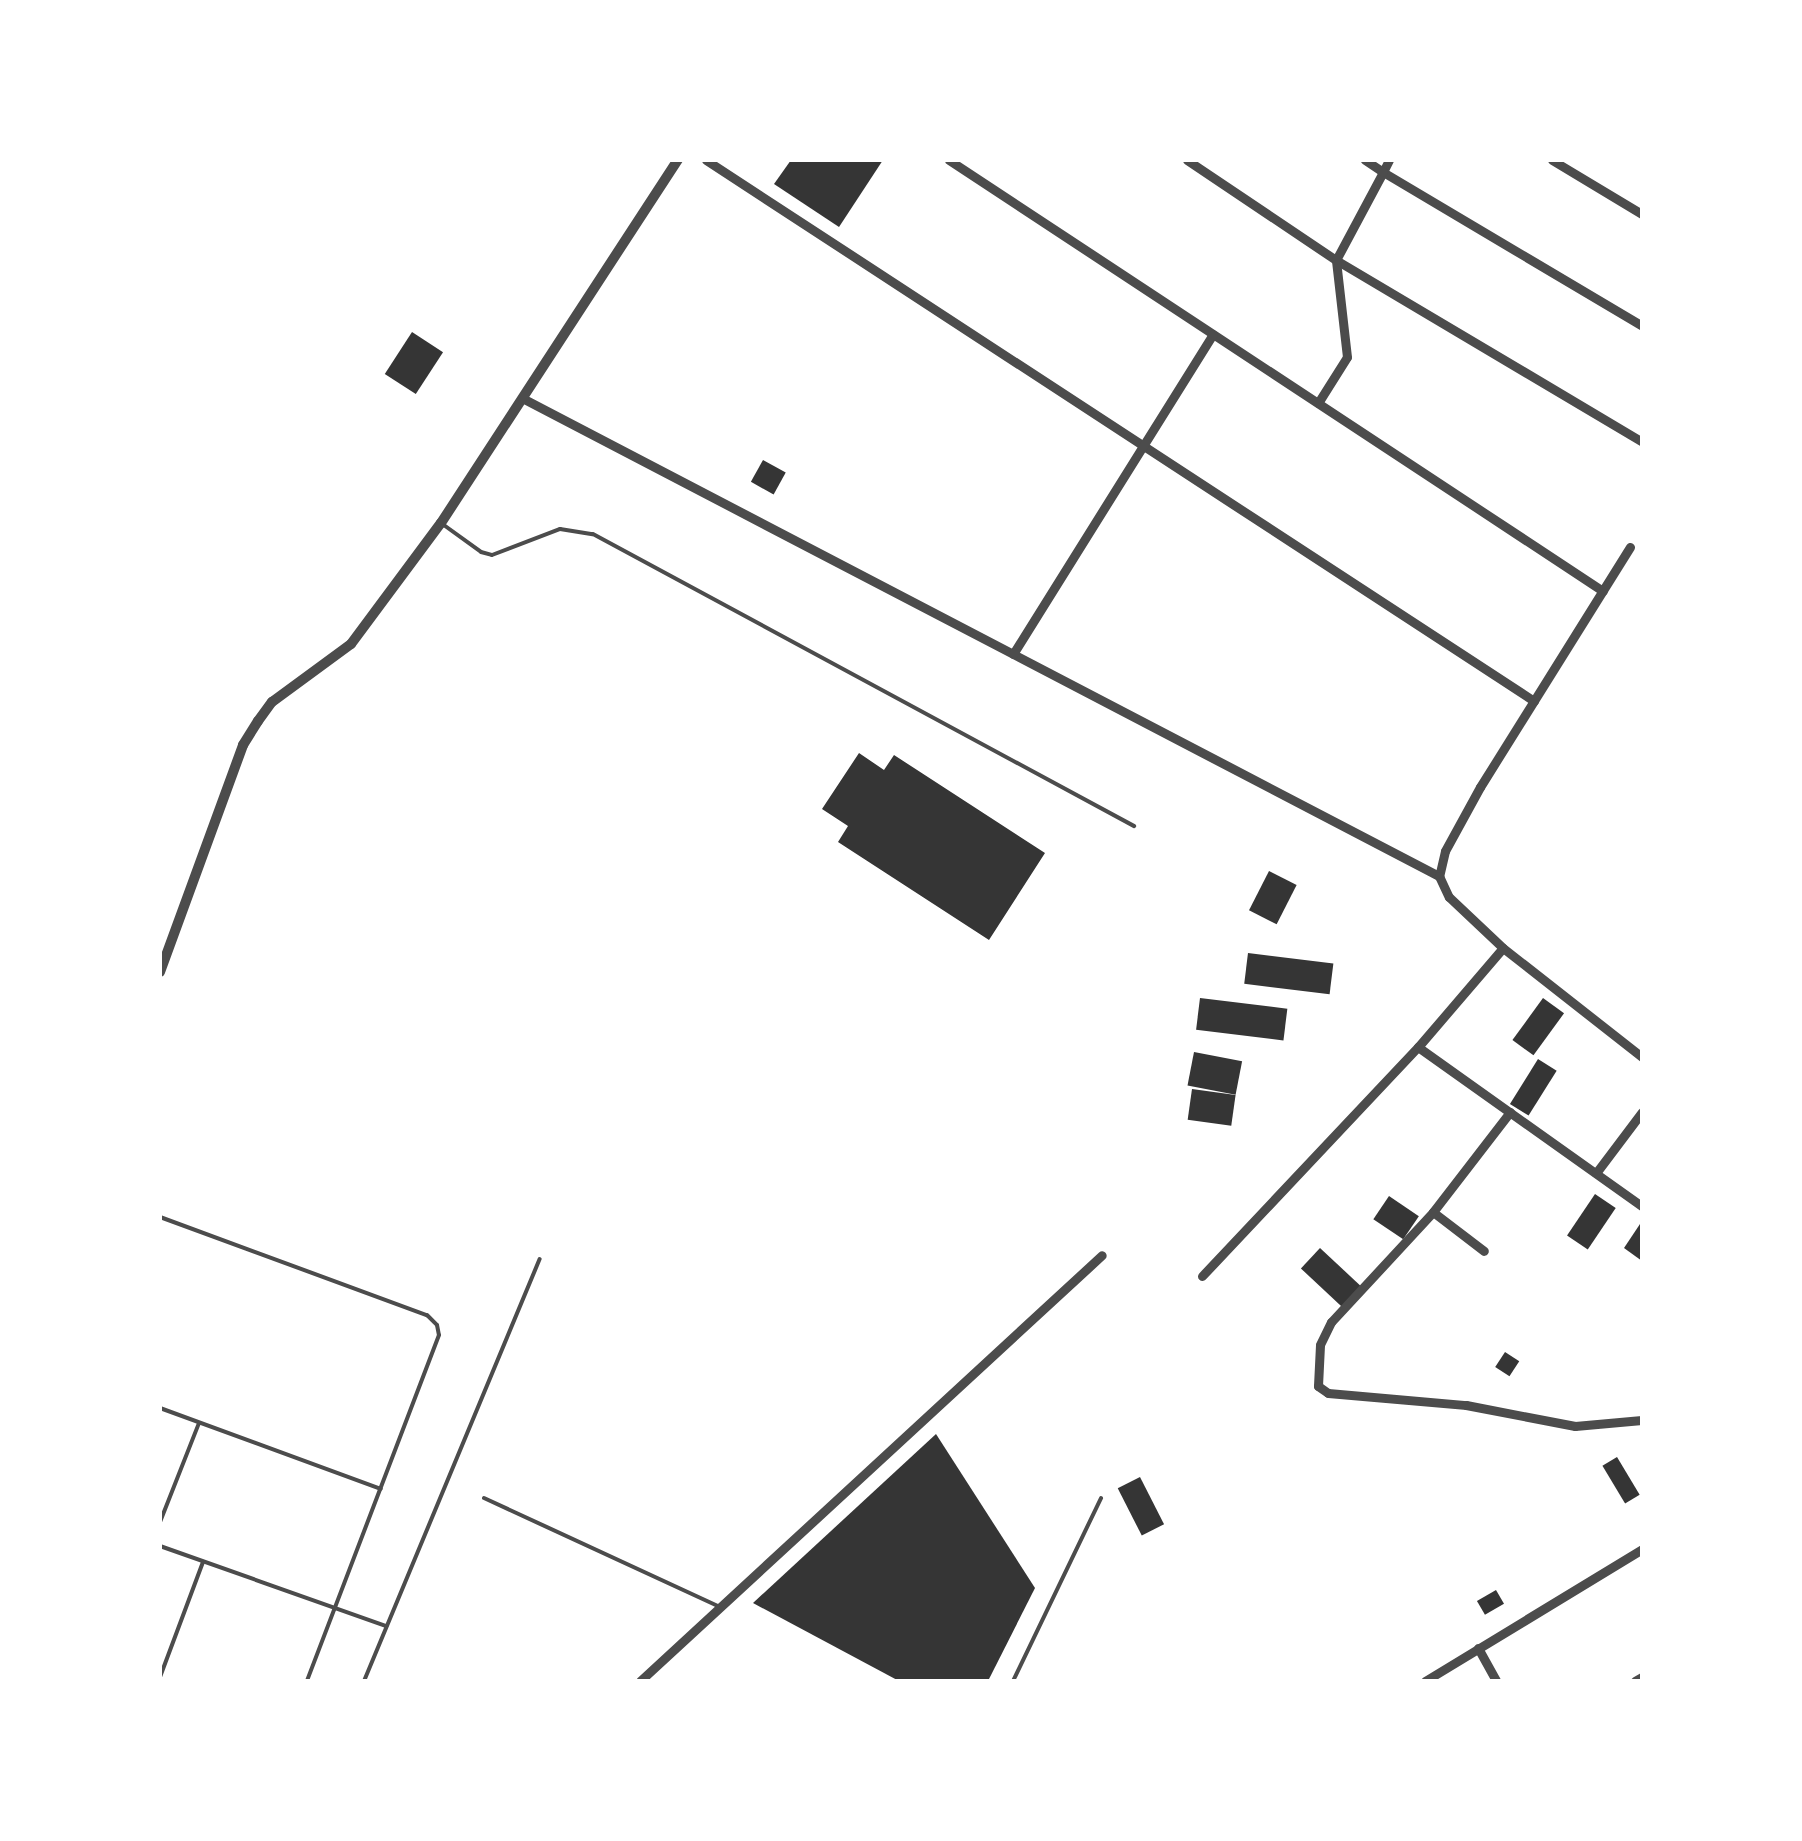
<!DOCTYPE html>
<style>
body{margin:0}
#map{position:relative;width:1802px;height:1841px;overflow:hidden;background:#fff;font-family:"Public Sans",sans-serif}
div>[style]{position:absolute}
.building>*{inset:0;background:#353535;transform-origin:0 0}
.service>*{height:4px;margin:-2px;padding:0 2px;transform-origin:2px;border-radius:2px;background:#4c4c4c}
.minor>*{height:9px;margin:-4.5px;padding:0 4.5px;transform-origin:4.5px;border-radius:4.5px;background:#4c4c4c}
.tertiary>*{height:10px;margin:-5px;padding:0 5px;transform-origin:5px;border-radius:5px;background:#4c4c4c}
span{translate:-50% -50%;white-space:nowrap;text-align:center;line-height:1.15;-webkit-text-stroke:8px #fff;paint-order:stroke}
.frame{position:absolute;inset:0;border:162px solid #fff;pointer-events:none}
</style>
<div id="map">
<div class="building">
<i style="clip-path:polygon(791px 160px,883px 160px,839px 227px,774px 184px)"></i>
<i style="left:412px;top:332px;width:37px;height:50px;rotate:33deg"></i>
<i style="left:763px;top:460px;width:26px;height:25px;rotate:29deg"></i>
<i style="clip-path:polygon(859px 753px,884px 770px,894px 755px,1045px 853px,989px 940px,838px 842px,848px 826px,822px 809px)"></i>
<i style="left:1269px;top:871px;width:31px;height:44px;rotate:27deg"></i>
<i style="left:1248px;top:953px;width:86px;height:31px;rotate:7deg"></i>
<i style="left:1200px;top:998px;width:88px;height:32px;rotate:7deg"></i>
<i style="left:1543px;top:998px;width:26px;height:52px;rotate:36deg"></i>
<i style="left:1194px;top:1052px;width:49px;height:34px;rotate:11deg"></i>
<i style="left:1538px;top:1059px;width:22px;height:53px;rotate:32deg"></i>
<i style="left:1192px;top:1089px;width:44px;height:31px;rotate:8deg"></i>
<i style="left:1595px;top:1194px;width:25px;height:50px;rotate:34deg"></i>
<i style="left:1389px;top:1196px;width:36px;height:28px;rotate:34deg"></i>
<i style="clip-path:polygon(1642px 1221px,1642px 1261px,1624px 1248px)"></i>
<i style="left:1320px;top:1248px;width:56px;height:28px;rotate:43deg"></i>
<i style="left:1505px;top:1352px;width:17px;height:18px;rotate:33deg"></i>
<i style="clip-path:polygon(936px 1434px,1035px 1588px,988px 1681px,899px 1681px,753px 1603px)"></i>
<i style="left:1617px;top:1457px;width:44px;height:17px;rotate:59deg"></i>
<i style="left:1140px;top:1477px;width:53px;height:25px;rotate:63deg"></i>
<i style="left:1496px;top:1590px;width:16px;height:22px;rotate:60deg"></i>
</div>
<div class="service">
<i style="left:441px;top:523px;width:49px;rotate:35.9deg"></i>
<i style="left:481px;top:552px;width:11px;rotate:15deg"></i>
<i style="left:492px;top:555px;width:73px;rotate:-20.9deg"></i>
<i style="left:560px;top:529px;width:33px;rotate:9deg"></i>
<i style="left:593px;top:534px;width:615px;rotate:28.36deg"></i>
<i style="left:160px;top:1217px;width:284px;rotate:20.2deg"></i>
<i style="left:427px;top:1315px;width:14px;rotate:45deg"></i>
<i style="left:437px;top:1325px;width:10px;rotate:79deg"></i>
<i style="left:439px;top:1335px;width:370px;rotate:110.9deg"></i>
<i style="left:160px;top:1408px;width:235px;rotate:20.1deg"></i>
<i style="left:484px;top:1498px;width:260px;rotate:24.8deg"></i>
<i style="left:160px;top:1522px;width:106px;rotate:-68.5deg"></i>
<i style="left:160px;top:1546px;width:240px;rotate:19.5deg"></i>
<i style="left:160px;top:1677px;width:123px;rotate:-69.5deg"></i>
<i style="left:364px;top:1681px;width:457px;rotate:-67.4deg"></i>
<i style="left:1013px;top:1681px;width:203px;rotate:-64.3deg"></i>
</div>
<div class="minor">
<i style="left:706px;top:160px;width:989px;rotate:33.16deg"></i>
<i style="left:949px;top:160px;width:783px;rotate:33.39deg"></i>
<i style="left:1187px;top:160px;width:179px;rotate:33.9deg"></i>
<i style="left:1336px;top:260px;width:356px;rotate:30.7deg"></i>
<i style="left:1389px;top:160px;width:13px;rotate:117deg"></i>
<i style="left:1383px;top:172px;width:301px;rotate:30.7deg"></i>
<i style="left:1552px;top:160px;width:105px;rotate:31deg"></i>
<i style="left:526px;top:400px;width:1030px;rotate:27.54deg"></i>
<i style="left:1318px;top:403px;width:54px;rotate:-57.8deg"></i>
<i style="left:1347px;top:357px;width:98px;rotate:-96.5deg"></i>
<i style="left:1336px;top:260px;width:100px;rotate:-61.9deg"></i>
<i style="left:1383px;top:172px;width:22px;rotate:-146deg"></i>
<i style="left:1630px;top:547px;width:283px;rotate:122deg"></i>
<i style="left:1480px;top:787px;width:73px;rotate:118.7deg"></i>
<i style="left:1445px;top:851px;width:26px;rotate:103deg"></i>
<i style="left:1439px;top:876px;width:23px;rotate:65deg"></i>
<i style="left:1449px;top:897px;width:74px;rotate:43.4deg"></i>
<i style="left:1503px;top:948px;width:177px;rotate:38.1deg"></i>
<i style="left:1013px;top:654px;width:377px;rotate:-58deg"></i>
<i style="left:1418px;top:1047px;width:275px;rotate:35.4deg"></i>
<i style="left:1510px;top:1112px;width:126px;rotate:127.6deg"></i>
<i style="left:1433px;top:1212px;width:150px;rotate:132.8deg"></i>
<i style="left:1331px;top:1322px;width:25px;rotate:116deg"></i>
<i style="left:1320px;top:1345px;width:41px;rotate:92.8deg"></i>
<i style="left:1318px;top:1386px;width:12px;rotate:35deg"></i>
<i style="left:1328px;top:1393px;width:139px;rotate:5deg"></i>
<i style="left:1466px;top:1405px;width:111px;rotate:10.9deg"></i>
<i style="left:1575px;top:1426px;width:67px;rotate:-5.1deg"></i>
<i style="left:1596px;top:1173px;width:76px;rotate:-53deg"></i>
<i style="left:1433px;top:1212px;width:64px;rotate:37.4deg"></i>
<i style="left:1202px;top:1276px;width:315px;rotate:-46.7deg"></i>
<i style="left:1418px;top:1047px;width:130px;rotate:-49.4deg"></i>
<i style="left:1478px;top:1648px;width:38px;rotate:61deg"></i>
<i style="left:640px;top:1681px;width:628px;rotate:-42.68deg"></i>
<i style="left:1425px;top:1681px;width:254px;rotate:-31.3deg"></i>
<i style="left:1635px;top:1681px;width:8px;rotate:-30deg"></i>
</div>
<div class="tertiary">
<i style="left:160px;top:972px;width:242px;rotate:-69.9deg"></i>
<i style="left:243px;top:745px;width:28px;rotate:-58deg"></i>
<i style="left:258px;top:721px;width:24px;rotate:-54deg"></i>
<i style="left:272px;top:702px;width:98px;rotate:-36.3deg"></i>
<i style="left:351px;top:644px;width:151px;rotate:-53.4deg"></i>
<i style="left:441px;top:523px;width:434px;rotate:-56.9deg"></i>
</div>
<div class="frame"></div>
</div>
